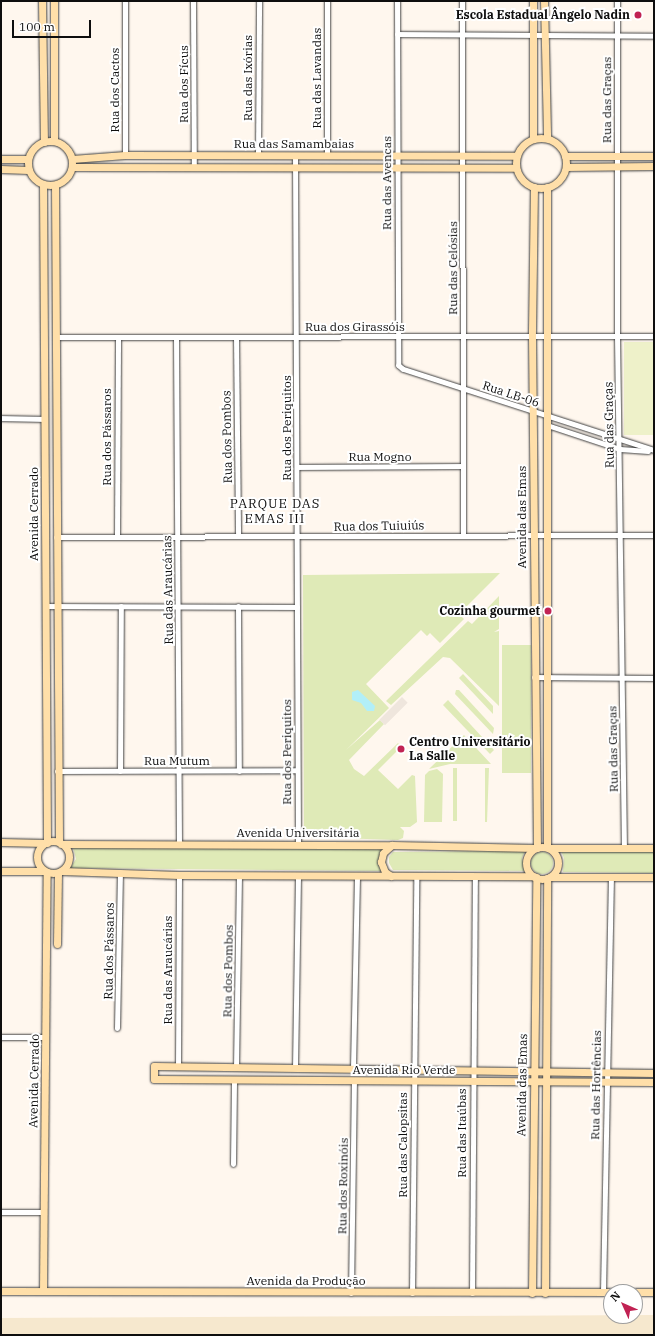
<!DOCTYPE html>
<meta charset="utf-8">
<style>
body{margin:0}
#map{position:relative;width:655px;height:1336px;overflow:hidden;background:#fff7ee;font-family:"IBM Plex Serif",serif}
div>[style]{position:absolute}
.farmland>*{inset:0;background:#f6e8ce}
.green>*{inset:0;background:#dfeab7;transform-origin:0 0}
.round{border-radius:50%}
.pitch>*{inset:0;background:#eef1c9;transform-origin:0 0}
.plaza>*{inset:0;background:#efe6dd;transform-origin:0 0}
.water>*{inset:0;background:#b2eff8}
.roads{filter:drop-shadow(0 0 1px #414141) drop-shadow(0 0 1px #414141)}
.street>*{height:5px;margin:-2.5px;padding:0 2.5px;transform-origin:2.5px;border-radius:2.5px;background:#fff}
.secondary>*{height:7px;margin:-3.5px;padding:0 3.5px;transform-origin:3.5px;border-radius:3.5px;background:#ffdfa9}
.secondary>.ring{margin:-3.5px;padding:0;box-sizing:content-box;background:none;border:7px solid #ffdfa9;border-radius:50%}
.dots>*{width:11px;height:11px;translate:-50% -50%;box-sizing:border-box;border:2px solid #fff;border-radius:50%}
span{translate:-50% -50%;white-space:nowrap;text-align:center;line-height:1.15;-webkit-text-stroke:4px #fff;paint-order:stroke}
.poi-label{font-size:12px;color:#0e0e0e;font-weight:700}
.right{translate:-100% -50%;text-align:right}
.left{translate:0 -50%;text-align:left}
.street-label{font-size:12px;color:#0e0e0e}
.neighbourhood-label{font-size:13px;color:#0e0e0e;letter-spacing:1px}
.frame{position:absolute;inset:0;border:2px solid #0e0e0e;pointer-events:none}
.north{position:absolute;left:603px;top:1284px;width:40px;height:40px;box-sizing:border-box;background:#fff;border:1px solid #9f9f9f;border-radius:50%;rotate:315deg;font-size:11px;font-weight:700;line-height:16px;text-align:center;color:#0e0e0e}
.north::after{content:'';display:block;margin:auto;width:14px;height:18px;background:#c12253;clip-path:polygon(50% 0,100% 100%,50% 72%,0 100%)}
.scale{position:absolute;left:12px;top:20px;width:79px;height:18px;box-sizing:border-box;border:2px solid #0e0e0e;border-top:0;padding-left:5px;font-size:12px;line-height:14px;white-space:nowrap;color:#0e0e0e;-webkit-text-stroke:3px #fff;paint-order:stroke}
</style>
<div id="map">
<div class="farmland">
<i style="clip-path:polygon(654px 1315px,654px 1335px,1px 1335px,1px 1318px)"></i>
</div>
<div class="green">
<i style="clip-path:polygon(500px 573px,459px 614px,464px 619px,440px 643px,430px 633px,427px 636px,421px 630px,366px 684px,389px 708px,346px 750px,380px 720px,384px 724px,349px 760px,354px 769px,364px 776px,398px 743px,401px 747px,378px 770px,398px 789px,412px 775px,415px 776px,417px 822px,410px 827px,400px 827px,404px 831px,403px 838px,398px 840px,304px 837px,303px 575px)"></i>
<i style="clip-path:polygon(499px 596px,499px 629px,494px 632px,499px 631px,499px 706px,450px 658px,443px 657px,391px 705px,386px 701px,468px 621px,472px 624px)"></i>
<i style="left:502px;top:645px;width:29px;height:128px"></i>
<i style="clip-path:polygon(463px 674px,493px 706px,493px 714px,459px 678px)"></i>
<i style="clip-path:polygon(456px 690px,459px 690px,494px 728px,493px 734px,455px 694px)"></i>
<i style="clip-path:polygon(448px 700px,494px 750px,490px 754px,443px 705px)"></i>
<i style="clip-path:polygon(464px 735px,491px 764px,450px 764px,429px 769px)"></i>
<i style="left:453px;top:768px;width:4px;height:53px"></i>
<i style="clip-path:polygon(485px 768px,489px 768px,487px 822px,485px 822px)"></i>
<i style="clip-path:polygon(437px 769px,443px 774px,442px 822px,424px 822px,425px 775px,429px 771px)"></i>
<i style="clip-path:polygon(73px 847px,385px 849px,382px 871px,70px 868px,76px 859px)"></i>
<i style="clip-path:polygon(525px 851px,522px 858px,525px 871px,393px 870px,389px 863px,389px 857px,393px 852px)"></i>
<i style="clip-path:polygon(561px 851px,654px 852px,654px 873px,563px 872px,564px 858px)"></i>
<i class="round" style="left:531px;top:852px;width:22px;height:22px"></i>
</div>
<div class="pitch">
<i style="left:624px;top:342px;width:30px;height:93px"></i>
</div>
<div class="plaza">
<i style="left:402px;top:697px;width:8px;height:32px;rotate:45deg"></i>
</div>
<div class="water">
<i style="clip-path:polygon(358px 690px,375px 706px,374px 711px,367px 711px,361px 703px,352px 700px,352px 692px)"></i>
</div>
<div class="roads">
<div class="street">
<i style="left:125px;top:1px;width:154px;rotate:90deg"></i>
<i style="left:193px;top:1px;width:166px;rotate:89.7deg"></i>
<i style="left:327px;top:1px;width:154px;rotate:90deg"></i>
<i style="left:397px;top:1px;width:364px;rotate:89.8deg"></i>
<i style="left:398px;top:365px;width:6px;rotate:39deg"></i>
<i style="left:403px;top:369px;width:264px;rotate:17.9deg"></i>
<i style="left:462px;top:1px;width:534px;rotate:89.89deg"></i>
<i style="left:617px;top:1px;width:335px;rotate:90deg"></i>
<i style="left:617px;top:336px;width:512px;rotate:89.22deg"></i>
<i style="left:397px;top:34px;width:257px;rotate:0.4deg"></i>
<i style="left:258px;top:155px;width:154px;rotate:-89.6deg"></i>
<i style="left:295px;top:155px;width:690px;rotate:89.75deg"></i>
<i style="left:56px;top:337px;width:598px;rotate:-0.1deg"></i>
<i style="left:176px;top:337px;width:506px;rotate:89.66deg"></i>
<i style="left:236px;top:337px;width:199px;rotate:89.4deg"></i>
<i style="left:1px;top:418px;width:43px;rotate:1.3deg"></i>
<i style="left:547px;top:425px;width:77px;rotate:18.2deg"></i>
<i style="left:620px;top:449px;width:28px;rotate:4deg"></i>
<i style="left:297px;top:467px;width:166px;rotate:-0.3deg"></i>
<i style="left:56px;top:537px;width:598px;rotate:-0.19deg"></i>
<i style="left:117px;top:537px;width:200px;rotate:-89.7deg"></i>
<i style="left:46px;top:606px;width:251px;rotate:0.2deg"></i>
<i style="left:238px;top:606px;width:165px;rotate:89.7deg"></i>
<i style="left:534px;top:677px;width:120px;rotate:0.5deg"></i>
<i style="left:57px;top:771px;width:240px;rotate:-0.2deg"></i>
<i style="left:120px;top:771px;width:165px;rotate:-89.7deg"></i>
<i style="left:117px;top:1028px;width:155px;rotate:-88.9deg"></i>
<i style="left:1px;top:1037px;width:44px"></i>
<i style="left:178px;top:1066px;width:191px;rotate:-89.7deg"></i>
<i style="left:236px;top:1067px;width:192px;rotate:-89.1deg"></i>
<i style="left:295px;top:1068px;width:192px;rotate:-89.1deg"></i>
<i style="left:353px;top:1068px;width:192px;rotate:-88.8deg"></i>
<i style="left:233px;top:1164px;width:84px;rotate:-89.3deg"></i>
<i style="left:1px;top:1212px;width:42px"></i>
<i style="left:603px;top:1292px;width:415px;rotate:-88.9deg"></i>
<i style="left:351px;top:1293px;width:213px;rotate:-89.2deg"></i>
<i style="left:412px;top:1293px;width:416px;rotate:-89.4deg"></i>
<i style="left:472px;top:1293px;width:416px;rotate:-89.6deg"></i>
</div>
<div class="secondary">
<i style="left:42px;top:1px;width:141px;rotate:89.2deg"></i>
<i style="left:533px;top:1px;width:138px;rotate:90deg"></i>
<i style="left:544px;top:1px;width:137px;rotate:88.7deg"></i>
<i class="ring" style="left:516px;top:138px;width:43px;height:43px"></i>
<i class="ring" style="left:28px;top:141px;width:37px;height:37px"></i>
<i style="left:54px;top:141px;width:140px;rotate:-90deg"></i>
<i style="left:565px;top:156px;width:89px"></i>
<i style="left:1px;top:159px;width:27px"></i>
<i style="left:72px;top:159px;width:53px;rotate:-4.3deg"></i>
<i style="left:125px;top:155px;width:391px;rotate:0.1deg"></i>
<i style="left:72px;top:167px;width:444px;rotate:0.1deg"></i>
<i style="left:566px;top:167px;width:88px;rotate:-0.7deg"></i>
<i style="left:1px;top:169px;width:27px;rotate:2deg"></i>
<i style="left:43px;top:185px;width:658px;rotate:89.65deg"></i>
<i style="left:55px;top:185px;width:657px;rotate:89.65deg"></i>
<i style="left:534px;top:187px;width:149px;rotate:90.8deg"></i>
<i style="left:532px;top:336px;width:512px;rotate:89.44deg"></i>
<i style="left:547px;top:187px;width:660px;rotate:90deg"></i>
<i class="ring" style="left:37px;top:841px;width:25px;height:25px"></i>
<i style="left:1px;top:842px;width:44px;rotate:1.3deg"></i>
<i style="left:61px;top:844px;width:331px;rotate:0.2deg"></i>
<i style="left:392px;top:845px;width:143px;rotate:1.2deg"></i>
<i class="ring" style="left:526px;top:847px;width:25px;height:25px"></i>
<i style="left:549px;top:848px;width:105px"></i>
<i style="left:1px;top:871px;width:43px"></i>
<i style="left:62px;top:871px;width:117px;rotate:2deg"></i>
<i style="left:179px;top:875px;width:355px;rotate:0.2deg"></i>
<i style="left:391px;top:876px;width:7px;rotate:-146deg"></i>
<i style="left:385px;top:872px;width:11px;rotate:-112deg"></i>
<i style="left:381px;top:862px;width:9px;rotate:-77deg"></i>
<i style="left:383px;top:853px;width:12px;rotate:-42deg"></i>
<i style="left:550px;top:877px;width:104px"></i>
<i style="left:57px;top:944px;width:71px;rotate:-89.2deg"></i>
<i style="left:654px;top:1073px;width:500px;rotate:-179.2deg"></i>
<i style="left:154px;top:1066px;width:13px;rotate:90deg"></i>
<i style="left:154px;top:1079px;width:500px;rotate:0.34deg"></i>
<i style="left:1px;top:1291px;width:610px;rotate:0.09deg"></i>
<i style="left:43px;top:1291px;width:419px;rotate:-89.5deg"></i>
<i style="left:635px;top:1292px;width:19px"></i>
<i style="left:532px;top:1293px;width:416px;rotate:-89.4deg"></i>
<i style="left:545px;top:1293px;width:415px;rotate:-89.7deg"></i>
</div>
</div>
<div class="dots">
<i style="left:638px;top:15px;background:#c12253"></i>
<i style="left:548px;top:611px;background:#c12253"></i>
<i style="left:401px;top:749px;background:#c12253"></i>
</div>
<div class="poi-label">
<span class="right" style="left:630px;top:15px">Escola Estadual Ângelo Nadin</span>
<span class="right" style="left:540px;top:611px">Cozinha gourmet</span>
<span class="left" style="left:409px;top:749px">Centro Universitário<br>La Salle</span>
</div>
<div class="street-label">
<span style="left:248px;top:78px;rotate:-90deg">Rua das Ixórias</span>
<span style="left:317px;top:78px;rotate:-90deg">Rua das Lavandas</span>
<span style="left:184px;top:84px;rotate:-90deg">Rua dos Fícus</span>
<span style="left:115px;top:90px;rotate:-90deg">Rua dos Cactos</span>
<span style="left:607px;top:100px;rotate:-90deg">Rua das Graças</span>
<span style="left:294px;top:144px">Rua das Samambaias</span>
<span style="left:387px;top:183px;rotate:-90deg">Rua das Avencas</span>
<span style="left:453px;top:268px;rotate:-90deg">Rua das Celósias</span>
<span style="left:355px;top:327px">Rua dos Girassóis</span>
<span style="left:511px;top:394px;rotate:18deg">Rua LB-06</span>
<span style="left:609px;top:425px;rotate:-91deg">Rua das Graças</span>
<span style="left:287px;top:428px;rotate:-90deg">Rua dos Periquitos</span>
<span style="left:107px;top:437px;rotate:-90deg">Rua dos Pássaros</span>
<span style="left:227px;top:437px;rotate:-91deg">Rua dos Pombos</span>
<span style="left:380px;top:457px">Rua Mogno</span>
<span style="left:34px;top:514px;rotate:-90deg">Avenida Cerrado</span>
<span style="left:522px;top:517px;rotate:-90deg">Avenida das Emas</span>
<span style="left:379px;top:526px;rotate:-1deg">Rua dos Tuiuiús</span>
<span style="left:168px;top:590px;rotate:-91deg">Rua das Araucárias</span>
<span style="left:613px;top:749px;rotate:-91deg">Rua das Graças</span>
<span style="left:287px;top:752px;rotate:-90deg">Rua dos Periquitos</span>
<span style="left:177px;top:761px">Rua Mutum</span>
<span style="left:298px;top:833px">Avenida Universitária</span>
<span style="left:109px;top:951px;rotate:-89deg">Rua dos Pássaros</span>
<span style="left:168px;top:970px;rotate:-90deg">Rua das Araucárias</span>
<span style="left:228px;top:971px;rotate:-89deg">Rua dos Pombos</span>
<span style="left:404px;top:1070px">Avenida Rio Verde</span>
<span style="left:34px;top:1081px;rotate:-89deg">Avenida Cerrado</span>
<span style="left:522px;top:1085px;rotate:-89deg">Avenida das Emas</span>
<span style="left:596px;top:1085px;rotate:-89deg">Rua das Hortências</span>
<span style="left:462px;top:1133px;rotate:-90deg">Rua das Itaúbas</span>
<span style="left:403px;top:1145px;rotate:-90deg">Rua das Calopsitas</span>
<span style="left:343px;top:1186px;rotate:-89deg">Rua dos Roxinóis</span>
<span style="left:306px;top:1281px">Avenida da Produção</span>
</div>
<div class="neighbourhood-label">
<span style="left:275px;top:512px">PARQUE DAS<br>EMAS III</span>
</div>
<div class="frame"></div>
<div class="north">N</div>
<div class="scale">100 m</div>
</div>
